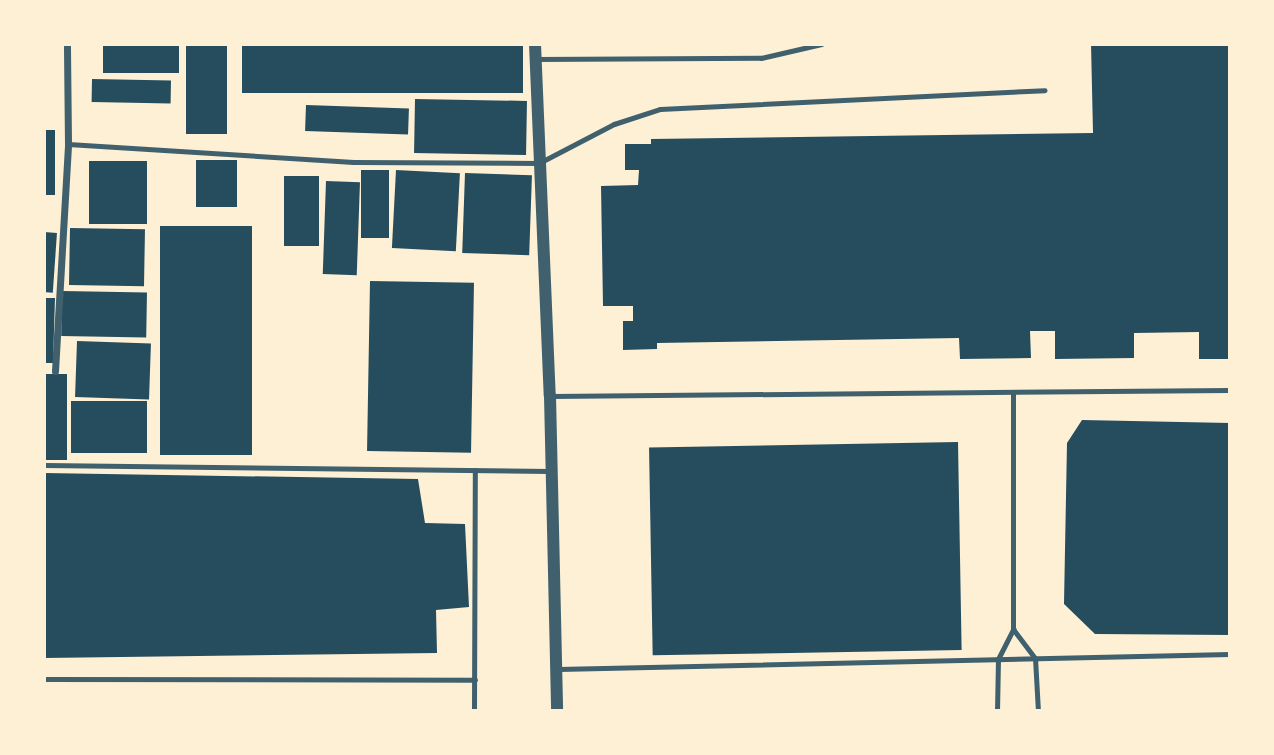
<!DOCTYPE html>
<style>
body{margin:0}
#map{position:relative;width:1274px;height:755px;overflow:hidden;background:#fdf0d5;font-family:Raleway,sans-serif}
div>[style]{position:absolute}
.building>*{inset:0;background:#264d5e;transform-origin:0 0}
.service>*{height:5px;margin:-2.5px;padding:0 2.5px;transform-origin:2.5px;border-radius:2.5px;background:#3f606c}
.minor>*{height:7px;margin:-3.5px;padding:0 3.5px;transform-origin:3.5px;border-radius:3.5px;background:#3f606c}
.tertiary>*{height:12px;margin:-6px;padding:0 6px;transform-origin:6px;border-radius:6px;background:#3f606c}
span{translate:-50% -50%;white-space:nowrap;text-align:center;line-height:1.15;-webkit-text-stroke:5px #fdf0d5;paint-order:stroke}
.frame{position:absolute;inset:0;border:46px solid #fdf0d5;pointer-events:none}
</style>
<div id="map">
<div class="building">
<i style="left:103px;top:44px;width:76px;height:29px"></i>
<i style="left:186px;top:44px;width:41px;height:90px"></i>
<i style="left:242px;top:44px;width:281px;height:49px"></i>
<i style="clip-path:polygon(1091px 44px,1230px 44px,1230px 359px,1199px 359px,1199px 332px,1134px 333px,1134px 358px,1055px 359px,1055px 331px,1030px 331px,1031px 358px,960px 359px,959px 338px,657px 343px,657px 349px,623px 350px,623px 321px,633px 321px,633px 306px,603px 306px,601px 186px,638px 185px,639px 170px,625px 170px,625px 144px,651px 144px,651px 139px,1093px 133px)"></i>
<i style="left:92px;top:79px;width:79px;height:23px;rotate:1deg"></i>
<i style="left:415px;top:99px;width:112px;height:54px;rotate:1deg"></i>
<i style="left:306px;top:105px;width:103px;height:26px;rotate:2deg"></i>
<i style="left:44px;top:130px;width:11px;height:65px"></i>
<i style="left:196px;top:160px;width:41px;height:47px"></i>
<i style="left:89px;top:161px;width:58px;height:63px"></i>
<i style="left:361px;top:170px;width:28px;height:68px"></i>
<i style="left:396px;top:170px;width:64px;height:78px;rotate:3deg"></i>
<i style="left:465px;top:173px;width:67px;height:80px;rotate:2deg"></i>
<i style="left:284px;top:176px;width:35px;height:70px"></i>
<i style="left:326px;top:181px;width:34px;height:93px;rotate:2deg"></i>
<i style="left:160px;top:226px;width:92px;height:229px"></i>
<i style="left:70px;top:228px;width:75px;height:57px;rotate:1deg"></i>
<i style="left:44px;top:232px;width:13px;height:60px;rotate:4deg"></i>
<i style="left:370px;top:281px;width:104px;height:170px;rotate:1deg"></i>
<i style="left:62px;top:291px;width:85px;height:45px;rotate:1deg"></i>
<i style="clip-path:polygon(44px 298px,55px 298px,53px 363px,44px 363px)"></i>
<i style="left:77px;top:341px;width:74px;height:56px;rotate:2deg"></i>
<i style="left:44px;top:374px;width:23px;height:86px"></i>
<i style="left:71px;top:401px;width:76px;height:52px"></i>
<i style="clip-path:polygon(1082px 420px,1230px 423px,1230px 635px,1095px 634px,1064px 604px,1067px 443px)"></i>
<i style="left:958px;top:442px;width:208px;height:309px;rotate:89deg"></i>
<i style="clip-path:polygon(44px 473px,418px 479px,425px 523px,465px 524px,469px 607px,436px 610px,437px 653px,44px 658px)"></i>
</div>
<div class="service">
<i style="left:536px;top:59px;width:225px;rotate:-0.3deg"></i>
<i style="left:761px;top:58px;width:62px;rotate:-13.1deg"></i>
<i style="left:68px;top:144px;width:286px;rotate:3.6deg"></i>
<i style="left:353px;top:162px;width:186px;rotate:0.3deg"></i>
<i style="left:539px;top:163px;width:85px;rotate:-27.5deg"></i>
<i style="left:614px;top:124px;width:48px;rotate:-18.1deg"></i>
<i style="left:660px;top:109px;width:385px;rotate:-2.8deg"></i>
<i style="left:551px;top:396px;width:679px;rotate:-0.51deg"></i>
<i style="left:44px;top:465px;width:506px;rotate:0.68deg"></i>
<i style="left:1013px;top:629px;width:36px;rotate:53deg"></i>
<i style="left:1035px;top:658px;width:53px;rotate:86.8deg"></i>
<i style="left:558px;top:669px;width:672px;rotate:-1.28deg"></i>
<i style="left:44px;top:679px;width:431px;rotate:0.1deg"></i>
<i style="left:474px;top:711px;width:241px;rotate:-89.8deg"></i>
<i style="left:997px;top:711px;width:52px;rotate:-88.9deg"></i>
<i style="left:998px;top:659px;width:34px;rotate:-63deg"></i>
<i style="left:1013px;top:629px;width:236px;rotate:-90deg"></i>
</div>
<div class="minor">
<i style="left:55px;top:371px;width:227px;rotate:-86.7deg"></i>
<i style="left:68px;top:144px;width:100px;rotate:-90.6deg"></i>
</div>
<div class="tertiary">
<i style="left:535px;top:44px;width:352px;rotate:87.6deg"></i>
<i style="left:550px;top:396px;width:315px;rotate:88.7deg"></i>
</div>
<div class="frame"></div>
</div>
